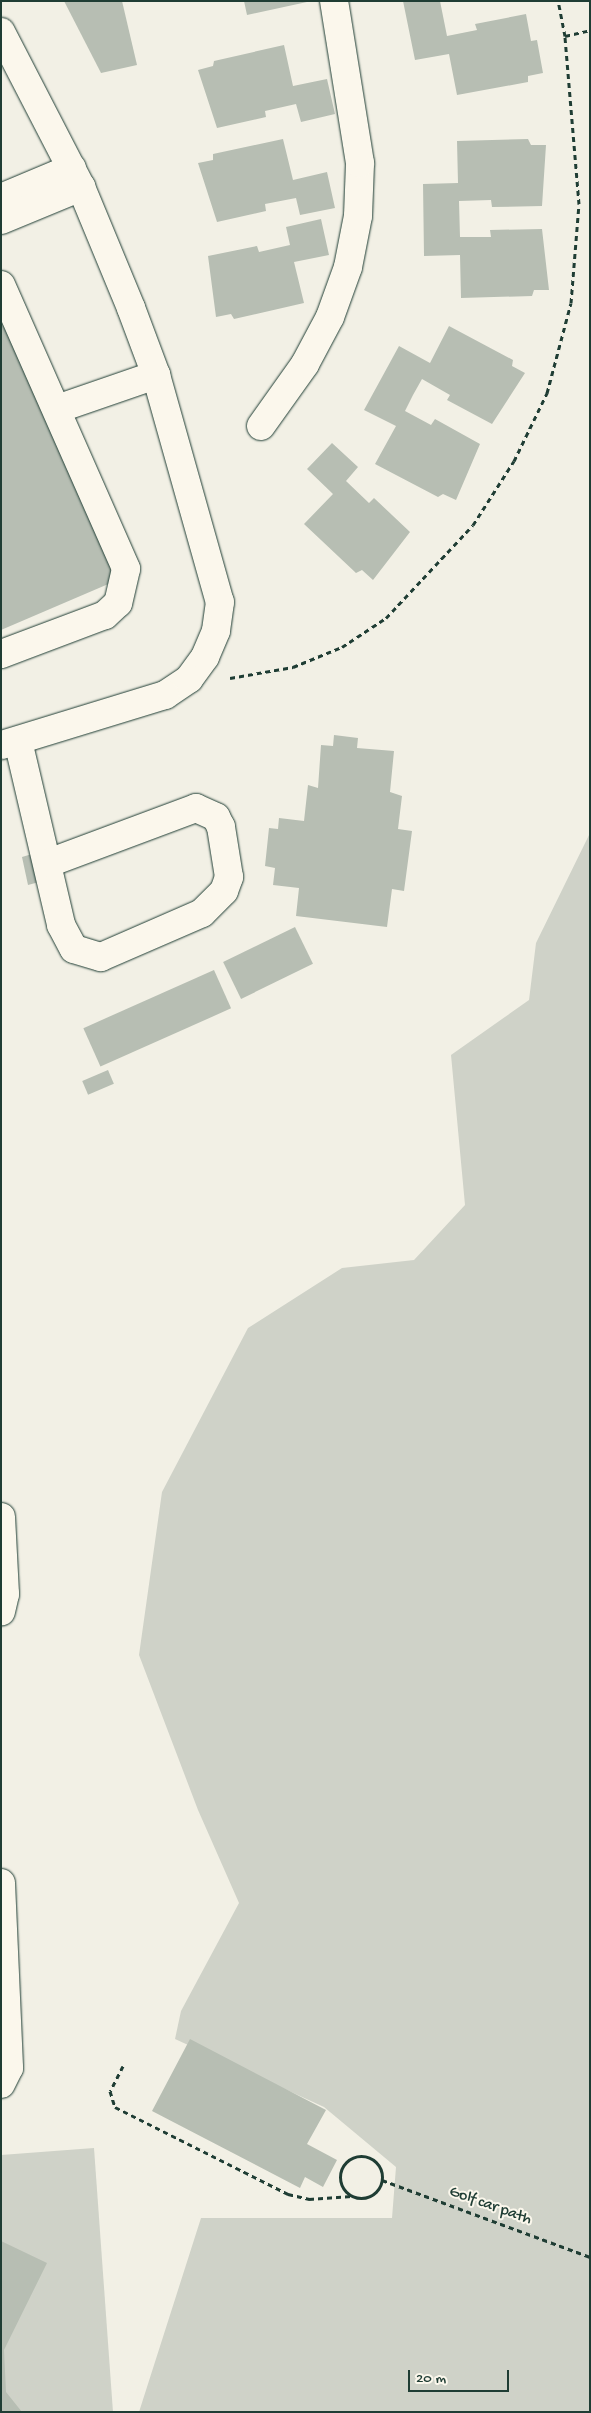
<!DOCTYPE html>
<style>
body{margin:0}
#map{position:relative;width:591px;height:2413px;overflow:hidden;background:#f2f0e5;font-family:"Gochi Hand",sans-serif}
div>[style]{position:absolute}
.green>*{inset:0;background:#cfd2c8}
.building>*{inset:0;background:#b7beb3;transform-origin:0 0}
.path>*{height:3px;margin-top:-1.5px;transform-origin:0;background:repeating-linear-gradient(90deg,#1f3d34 0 5px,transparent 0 9px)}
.path>.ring{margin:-1.5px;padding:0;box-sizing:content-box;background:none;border:3px solid #1f3d34;border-radius:50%}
.roads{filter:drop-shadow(0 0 1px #1f3d34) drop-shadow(0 0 1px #1f3d34)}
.minor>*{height:28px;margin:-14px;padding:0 14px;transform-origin:14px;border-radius:14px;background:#fbf7ec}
span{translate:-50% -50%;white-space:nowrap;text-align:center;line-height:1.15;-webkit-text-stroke:4px #fbf7ec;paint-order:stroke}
.street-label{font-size:16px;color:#1f3d34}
.frame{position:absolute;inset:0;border:2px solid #1f3d34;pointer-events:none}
.scale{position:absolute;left:408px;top:2370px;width:101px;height:22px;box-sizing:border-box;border:2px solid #1f3d34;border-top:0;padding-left:6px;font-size:15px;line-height:18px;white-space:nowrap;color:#1f3d34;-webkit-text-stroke:4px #fbf7ec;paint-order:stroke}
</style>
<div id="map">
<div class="green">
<i style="clip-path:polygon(590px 833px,590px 2412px,139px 2412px,201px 2218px,392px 2218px,396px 2167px,324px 2107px,175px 2039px,181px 2011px,239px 1903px,198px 1810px,139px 1655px,162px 1492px,248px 1328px,342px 1268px,414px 1260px,465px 1205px,451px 1055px,529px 1000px,536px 943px)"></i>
<i style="clip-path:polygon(94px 2148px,113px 2412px,1px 2412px,1px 2155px)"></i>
</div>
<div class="building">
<i style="clip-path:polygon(64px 1px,122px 1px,137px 65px,101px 73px)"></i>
<i style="clip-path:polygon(244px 1px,307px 1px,307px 2px,247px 15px)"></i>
<i style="clip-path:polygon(403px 1px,440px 1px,447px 36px,477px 30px,475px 24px,526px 14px,531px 41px,537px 40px,543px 73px,528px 76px,528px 82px,457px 95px,449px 54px,415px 60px)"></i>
<i style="clip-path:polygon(284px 45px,293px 86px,327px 79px,335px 114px,301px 122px,296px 104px,265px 111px,266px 117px,217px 128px,198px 70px,213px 66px,214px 61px)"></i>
<i style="clip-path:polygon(283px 139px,293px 180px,327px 172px,335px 208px,300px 215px,296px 198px,265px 204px,266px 211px,217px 222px,198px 163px,213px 160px,213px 154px)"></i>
<i style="clip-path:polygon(528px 139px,531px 145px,546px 145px,542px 206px,492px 207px,491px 200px,459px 201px,460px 237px,491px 237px,490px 230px,542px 229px,549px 290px,534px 290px,532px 296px,461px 298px,460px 255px,424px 256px,423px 184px,458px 183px,457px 141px)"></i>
<i style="clip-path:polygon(321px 219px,329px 255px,294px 262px,304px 303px,234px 319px,231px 314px,216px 317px,208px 256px,257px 246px,259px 252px,290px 245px,286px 227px)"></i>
<i style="clip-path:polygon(1px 305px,120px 579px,1px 630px)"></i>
<i style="clip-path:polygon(449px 326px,513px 360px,512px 366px,525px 373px,492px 424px,447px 400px,450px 395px,422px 379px,413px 395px,405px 411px,431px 425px,435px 419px,480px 444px,456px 500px,443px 494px,438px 497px,375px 464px,396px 426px,364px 410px,399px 346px,430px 363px)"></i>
<i style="clip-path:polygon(332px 443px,358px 467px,346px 481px,369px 503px,374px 498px,410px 532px,373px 580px,362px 570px,356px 573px,304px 524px,333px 494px,307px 469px)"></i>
<i style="clip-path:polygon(334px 735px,358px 738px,357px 748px,394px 751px,390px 792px,402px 796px,398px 829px,412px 831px,404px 891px,392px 889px,387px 927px,296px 916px,299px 888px,273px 885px,275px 868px,265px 866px,269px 828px,278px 829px,279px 818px,304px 821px,308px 785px,318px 788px,321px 745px,333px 746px)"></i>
<i style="clip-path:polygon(42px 851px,39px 882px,28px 885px,22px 857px)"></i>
<i style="left:295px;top:927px;width:41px;height:80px;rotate:64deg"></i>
<i style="left:214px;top:970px;width:42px;height:143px;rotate:66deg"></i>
<i style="left:108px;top:1070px;width:15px;height:28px;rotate:67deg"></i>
<i style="clip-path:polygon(190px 2039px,326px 2110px,307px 2144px,337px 2160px,323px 2187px,305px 2177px,300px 2188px,152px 2111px)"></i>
<i style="clip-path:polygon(1px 2241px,47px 2263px,4px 2350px,6px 2392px,22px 2412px,1px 2412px)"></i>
</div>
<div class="path">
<i style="left:565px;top:36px;width:26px;rotate:-13deg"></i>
<i style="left:230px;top:678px;width:64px;rotate:-9.9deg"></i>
<i style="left:293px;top:667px;width:53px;rotate:-22.2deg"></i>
<i style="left:342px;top:647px;width:53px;rotate:-33.4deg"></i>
<i style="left:386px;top:618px;width:127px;rotate:-46.9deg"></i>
<i style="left:473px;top:525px;width:76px;rotate:-57.4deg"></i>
<i style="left:514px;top:461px;width:76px;rotate:-64.1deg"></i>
<i style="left:547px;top:393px;width:93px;rotate:-75.1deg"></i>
<i style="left:571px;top:303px;width:99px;rotate:-85.4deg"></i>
<i style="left:579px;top:204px;width:169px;rotate:-94.8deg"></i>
<i style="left:565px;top:36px;width:36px;rotate:-101deg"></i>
<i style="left:123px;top:2066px;width:28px;rotate:117deg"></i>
<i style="left:110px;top:2091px;width:17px;rotate:73deg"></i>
<i style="left:115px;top:2107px;width:194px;rotate:26.7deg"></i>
<i style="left:288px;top:2194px;width:22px;rotate:13deg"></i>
<i style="left:309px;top:2199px;width:43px;rotate:-4deg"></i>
<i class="ring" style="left:340px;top:2156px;width:39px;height:39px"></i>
<i style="left:382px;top:2180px;width:222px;rotate:20.3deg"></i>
</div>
<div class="roads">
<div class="minor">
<i style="left:1px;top:32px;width:174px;rotate:62.7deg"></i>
<i style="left:81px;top:187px;width:131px;rotate:67.5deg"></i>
<i style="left:131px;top:308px;width:72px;rotate:69.5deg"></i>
<i style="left:156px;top:375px;width:236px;rotate:74.3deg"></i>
<i style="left:220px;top:602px;width:29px;rotate:98deg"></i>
<i style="left:216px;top:631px;width:28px;rotate:113deg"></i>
<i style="left:205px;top:657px;width:27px;rotate:126deg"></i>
<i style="left:189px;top:679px;width:29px;rotate:146deg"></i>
<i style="left:165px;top:695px;width:171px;rotate:163deg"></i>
<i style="left:1px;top:198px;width:77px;rotate:-22.9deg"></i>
<i style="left:1px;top:220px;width:87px;rotate:-22.4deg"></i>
<i style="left:1px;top:285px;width:310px;rotate:66.2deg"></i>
<i style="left:126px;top:569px;width:35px;rotate:103deg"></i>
<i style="left:118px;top:603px;width:18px;rotate:137deg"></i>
<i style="left:105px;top:615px;width:111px;rotate:159.4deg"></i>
<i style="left:57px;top:409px;width:105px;rotate:-19deg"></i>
<i style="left:261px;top:426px;width:76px;rotate:-54.6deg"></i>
<i style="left:305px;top:364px;width:53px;rotate:-62deg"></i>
<i style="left:330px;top:317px;width:53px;rotate:-70.2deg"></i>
<i style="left:348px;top:267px;width:52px;rotate:-78.9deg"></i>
<i style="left:358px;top:216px;width:53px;rotate:-87.8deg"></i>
<i style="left:360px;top:163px;width:164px;rotate:-99.1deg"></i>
<i style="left:18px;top:741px;width:189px;rotate:76.8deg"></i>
<i style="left:61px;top:925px;width:27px;rotate:62deg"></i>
<i style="left:74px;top:949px;width:28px;rotate:17deg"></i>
<i style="left:101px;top:957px;width:110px;rotate:-23.5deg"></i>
<i style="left:202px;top:913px;width:31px;rotate:-45deg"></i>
<i style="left:224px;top:891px;width:15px;rotate:-70deg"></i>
<i style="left:229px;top:877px;width:51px;rotate:-99.1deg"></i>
<i style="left:221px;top:827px;width:11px;rotate:-117deg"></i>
<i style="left:216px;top:817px;width:22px;rotate:-156deg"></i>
<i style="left:196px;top:808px;width:157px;rotate:159.5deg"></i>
<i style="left:1px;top:1517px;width:77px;rotate:87deg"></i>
<i style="left:5px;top:1594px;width:18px;rotate:103deg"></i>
<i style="left:1px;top:1883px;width:185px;rotate:87.5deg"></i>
<i style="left:9px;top:2068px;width:18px;rotate:117deg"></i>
</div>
</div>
<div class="street-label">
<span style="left:490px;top:2207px;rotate:20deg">Golf car path</span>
</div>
<div class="frame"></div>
<div class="scale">20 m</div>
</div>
